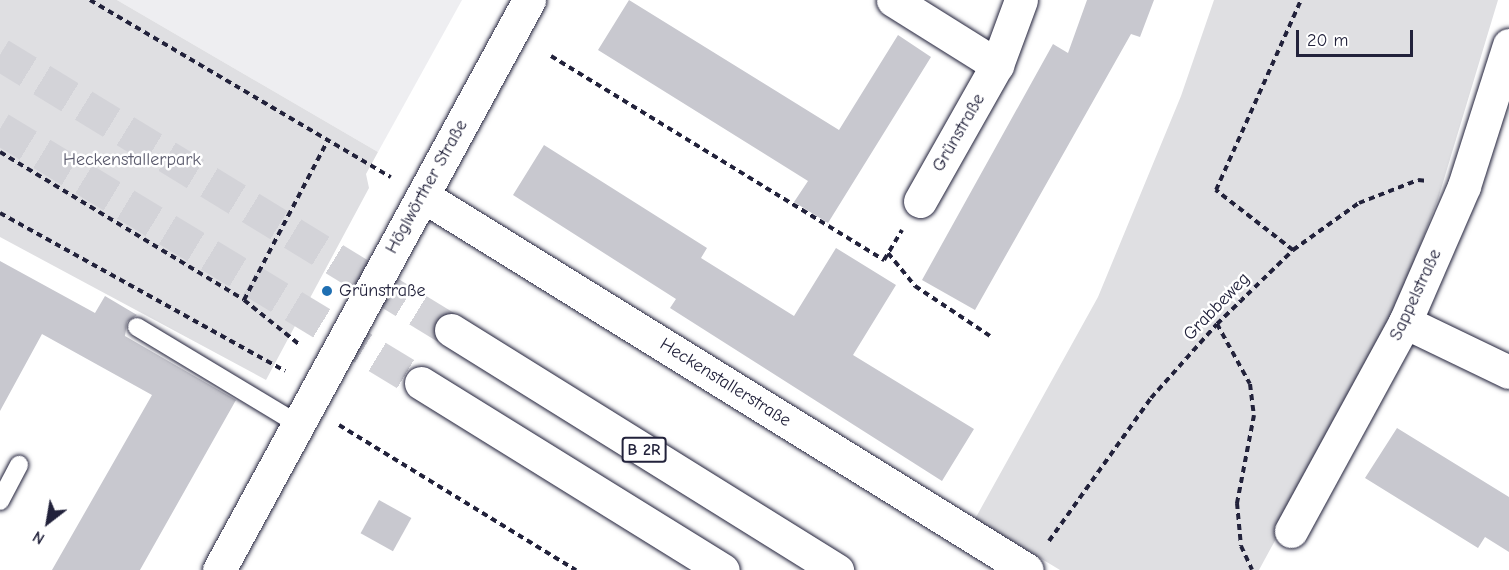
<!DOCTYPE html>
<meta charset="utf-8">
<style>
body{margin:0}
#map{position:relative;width:1509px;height:570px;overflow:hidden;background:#fff;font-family:"Comic Neue",sans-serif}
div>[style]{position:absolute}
.built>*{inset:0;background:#eeeef1}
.green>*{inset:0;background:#dfdfe2}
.building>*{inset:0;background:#c8c8cf;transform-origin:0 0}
.trunk-tunnel>*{height:33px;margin-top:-16.5px;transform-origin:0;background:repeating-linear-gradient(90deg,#d3d3d8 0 33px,transparent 0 49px)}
.path>*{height:4px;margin-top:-2px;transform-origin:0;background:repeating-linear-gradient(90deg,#22223b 0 6px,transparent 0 10.5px)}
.roads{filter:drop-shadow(0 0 2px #22223b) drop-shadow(0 0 2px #22223b)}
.service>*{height:18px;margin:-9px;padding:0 9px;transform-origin:9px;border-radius:9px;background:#fff}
.minor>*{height:33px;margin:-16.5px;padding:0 16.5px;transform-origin:16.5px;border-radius:16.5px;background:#fff}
.tertiary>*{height:33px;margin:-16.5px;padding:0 16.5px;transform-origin:16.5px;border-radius:16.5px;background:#fff}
.trunk>*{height:33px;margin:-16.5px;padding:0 16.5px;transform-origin:16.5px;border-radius:16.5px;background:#fff}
.dots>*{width:16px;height:16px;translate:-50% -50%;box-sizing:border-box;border:3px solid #fff;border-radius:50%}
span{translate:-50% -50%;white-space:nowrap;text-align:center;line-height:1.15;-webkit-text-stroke:5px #fff;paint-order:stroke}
.shield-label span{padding:2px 4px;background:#fff;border:2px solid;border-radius:4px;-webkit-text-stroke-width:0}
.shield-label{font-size:16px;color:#22223b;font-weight:700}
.street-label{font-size:18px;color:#22223b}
.park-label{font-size:18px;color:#5b5b6d}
.poi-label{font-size:18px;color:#22223b}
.left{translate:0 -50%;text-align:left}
.north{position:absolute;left:18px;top:492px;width:60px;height:60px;-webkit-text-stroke:4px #fff;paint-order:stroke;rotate:211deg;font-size:16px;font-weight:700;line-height:24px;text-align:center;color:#22223b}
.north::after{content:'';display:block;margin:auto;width:21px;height:27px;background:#22223b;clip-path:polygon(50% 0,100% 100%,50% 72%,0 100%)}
.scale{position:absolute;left:1296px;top:30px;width:117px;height:27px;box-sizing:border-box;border:3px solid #22223b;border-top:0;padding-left:8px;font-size:18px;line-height:21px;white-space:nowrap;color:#22223b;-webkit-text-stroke:4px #fff;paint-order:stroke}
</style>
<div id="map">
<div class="built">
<i style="clip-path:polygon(117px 0,462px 0,378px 152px)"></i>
</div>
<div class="green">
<i style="clip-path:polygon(0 0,117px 0,378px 152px,366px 174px,369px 188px,266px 380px,0 237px)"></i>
<i style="clip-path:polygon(1214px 0,1498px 0,1438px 199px,1382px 344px,1259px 570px,1060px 570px,975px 519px,1098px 297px,1181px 96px)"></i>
</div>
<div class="building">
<i style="clip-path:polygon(629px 0,839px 130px,898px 35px,931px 57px,828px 223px,794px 202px,808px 181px,598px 50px)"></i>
<i style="clip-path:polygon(1087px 0,1154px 0,1140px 37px,1131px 34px,975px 310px,922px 280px,1053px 44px,1068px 53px)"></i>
<i style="clip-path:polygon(544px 145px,707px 248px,701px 258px,794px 316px,836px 248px,896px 285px,853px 355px,974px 429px,942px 481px,670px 308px,676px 299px,513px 195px)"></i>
<i style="clip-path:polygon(0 261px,95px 313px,105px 296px,137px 315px,127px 322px,125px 336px,236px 400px,140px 570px,52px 570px,152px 395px,42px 334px,0 411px)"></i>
<i style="clip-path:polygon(1397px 428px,1509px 497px,1509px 552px,1485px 537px,1478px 548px,1365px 478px)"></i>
<i style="left:379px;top:500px;width:37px;height:38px;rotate:29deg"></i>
</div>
<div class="trunk-tunnel">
<i style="left:0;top:54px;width:529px;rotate:31.47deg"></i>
<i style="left:0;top:128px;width:492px;rotate:31.2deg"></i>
</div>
<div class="path">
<i style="left:90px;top:0;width:349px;rotate:30.5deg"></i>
<i style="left:551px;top:56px;width:391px;rotate:31.5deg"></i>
<i style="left:884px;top:260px;width:35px;rotate:-59deg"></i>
<i style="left:0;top:152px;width:285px;rotate:31.2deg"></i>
<i style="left:244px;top:300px;width:72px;rotate:38.8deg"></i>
<i style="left:0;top:213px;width:326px;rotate:29deg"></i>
<i style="left:1293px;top:250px;width:98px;rotate:-142.1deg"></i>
<i style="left:1216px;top:190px;width:208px;rotate:-65.9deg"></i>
<i style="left:888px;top:253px;width:43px;rotate:50.7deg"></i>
<i style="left:915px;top:286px;width:90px;rotate:33.7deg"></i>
<i style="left:244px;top:300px;width:181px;rotate:-62.3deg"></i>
<i style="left:1217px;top:324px;width:68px;rotate:61.2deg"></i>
<i style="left:1250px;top:384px;width:31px;rotate:83deg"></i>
<i style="left:1254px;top:415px;width:90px;rotate:100.9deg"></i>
<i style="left:1237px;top:503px;width:43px;rotate:84.7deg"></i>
<i style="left:1241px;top:546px;width:26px;rotate:65deg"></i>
<i style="left:339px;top:425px;width:278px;rotate:31.5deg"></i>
<i style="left:1049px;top:541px;width:176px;rotate:-54.5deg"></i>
<i style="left:1151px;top:398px;width:99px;rotate:-48.3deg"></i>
<i style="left:1217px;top:324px;width:106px;rotate:-44.2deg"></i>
<i style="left:1293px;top:250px;width:81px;rotate:-35.5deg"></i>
<i style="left:1359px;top:203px;width:63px;rotate:-21.3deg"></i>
<i style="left:1418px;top:180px;width:10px;rotate:6deg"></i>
</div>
<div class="roads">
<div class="service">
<i style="left:137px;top:327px;width:188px;rotate:31.1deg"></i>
<i style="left:0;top:501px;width:41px;rotate:-62.2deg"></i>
</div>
<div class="minor">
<i style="left:893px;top:0;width:123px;rotate:32deg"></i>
<i style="left:423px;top:196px;width:710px;rotate:31.77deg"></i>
<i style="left:920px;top:201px;width:156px;rotate:-60.5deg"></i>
<i style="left:997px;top:65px;width:69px;rotate:-69.7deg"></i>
<i style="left:1405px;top:322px;width:115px;rotate:25.7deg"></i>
<i style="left:1291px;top:531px;width:238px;rotate:-61.4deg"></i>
<i style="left:1405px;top:322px;width:148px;rotate:-66.5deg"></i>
<i style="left:1464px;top:186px;width:148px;rotate:-72.3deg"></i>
</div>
<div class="tertiary">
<i style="left:219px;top:570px;width:649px;rotate:-61.46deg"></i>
</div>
<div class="trunk">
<i style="left:451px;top:330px;width:455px;rotate:31.9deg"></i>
<i style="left:421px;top:383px;width:355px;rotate:31.8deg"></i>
</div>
</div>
<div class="dots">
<i style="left:327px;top:291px;background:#1f6fb2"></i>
</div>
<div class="shield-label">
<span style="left:644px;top:450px">B 2R</span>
</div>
<div class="street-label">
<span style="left:959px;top:133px;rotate:-60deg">Grünstraße</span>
<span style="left:427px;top:187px;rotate:-61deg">Höglwörther Straße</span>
<span style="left:1416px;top:295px;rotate:-65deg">Sappelstraße</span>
<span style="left:1217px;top:307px;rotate:-46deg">Grabbeweg</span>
<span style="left:725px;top:383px;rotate:32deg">Heckenstallerstraße</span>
</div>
<div class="park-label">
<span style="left:132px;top:160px">Heckenstallerpark</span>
</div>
<div class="poi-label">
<span class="left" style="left:339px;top:291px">Grünstraße</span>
</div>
<div class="north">N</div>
<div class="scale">20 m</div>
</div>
